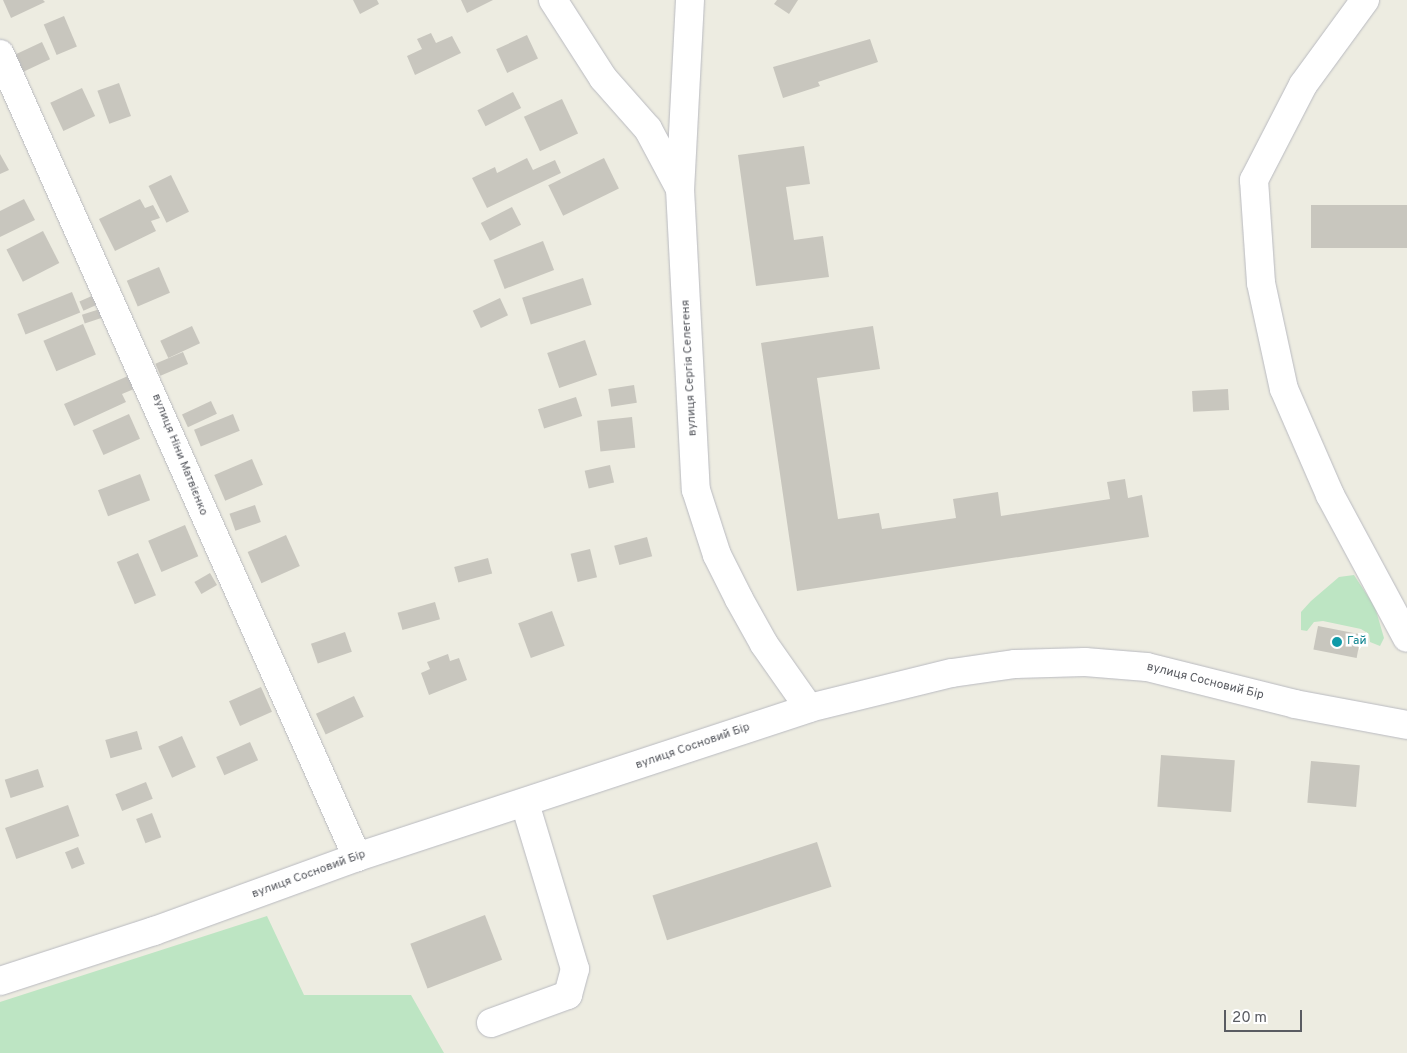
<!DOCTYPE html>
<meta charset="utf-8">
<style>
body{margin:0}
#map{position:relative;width:1407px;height:1053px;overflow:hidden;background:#edece1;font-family:Overpass,sans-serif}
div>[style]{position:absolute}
.green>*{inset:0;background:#bde5c3}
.building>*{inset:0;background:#c8c6be;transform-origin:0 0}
.roads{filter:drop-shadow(0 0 1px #b9bac0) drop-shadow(0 0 1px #b9bac0)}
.street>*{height:28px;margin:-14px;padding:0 14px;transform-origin:14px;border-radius:14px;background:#fff}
.dots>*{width:14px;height:14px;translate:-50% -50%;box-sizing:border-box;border:2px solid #fff;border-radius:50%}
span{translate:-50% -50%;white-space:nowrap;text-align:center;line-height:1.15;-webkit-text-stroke:5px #fff;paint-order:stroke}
.street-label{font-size:12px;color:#5a5c62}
.culture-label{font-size:12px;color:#0d838f}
.left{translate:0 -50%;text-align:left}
.scale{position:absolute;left:1224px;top:1010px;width:78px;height:22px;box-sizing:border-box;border:2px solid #5a5c62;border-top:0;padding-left:6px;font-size:15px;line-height:18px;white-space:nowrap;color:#5a5c62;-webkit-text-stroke:4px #fff;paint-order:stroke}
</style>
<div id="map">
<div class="green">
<i style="clip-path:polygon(1354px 575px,1375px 607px,1384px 638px,1380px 646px,1370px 642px,1369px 634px,1361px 629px,1323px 621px,1314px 622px,1307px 631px,1301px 630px,1301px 612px,1311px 601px,1339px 577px)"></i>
<i style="clip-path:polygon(267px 916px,304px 995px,411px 995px,444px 1053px,0 1053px,0 1002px)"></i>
</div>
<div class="building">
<i style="clip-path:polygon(3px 0,43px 0,45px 2px,11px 18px)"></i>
<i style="clip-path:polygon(353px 0,377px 0,379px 4px,360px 14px)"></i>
<i style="clip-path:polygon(461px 0,493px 0,467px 13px)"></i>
<i style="clip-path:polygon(777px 0,798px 0,789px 14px,774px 4px)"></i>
<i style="left:64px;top:16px;width:33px;height:22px;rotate:67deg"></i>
<i style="clip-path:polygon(431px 33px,436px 43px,452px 36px,461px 53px,415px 75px,407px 56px,422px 49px,417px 39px)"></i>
<i style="left:527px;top:35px;width:26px;height:34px;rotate:65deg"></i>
<i style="clip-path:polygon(870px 39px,878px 62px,818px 82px,820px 86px,783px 98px,773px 67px)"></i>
<i style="left:42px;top:42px;width:19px;height:30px;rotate:65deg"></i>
<i style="left:119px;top:83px;width:35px;height:23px;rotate:70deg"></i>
<i style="left:82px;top:88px;width:31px;height:35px;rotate:65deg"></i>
<i style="left:513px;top:92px;width:18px;height:40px;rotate:63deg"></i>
<i style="left:562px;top:99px;width:38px;height:42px;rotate:65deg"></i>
<i style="clip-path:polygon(804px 146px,810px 184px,786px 187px,794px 240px,823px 236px,829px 277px,756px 286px,738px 155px)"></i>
<i style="clip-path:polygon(0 154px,9px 170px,0 174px)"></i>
<i style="clip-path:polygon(527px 158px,533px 170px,555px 160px,561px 173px,487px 208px,472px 178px,495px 167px,497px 173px)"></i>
<i style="left:604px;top:158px;width:34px;height:62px;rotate:64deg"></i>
<i style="left:171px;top:175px;width:41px;height:25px;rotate:64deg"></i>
<i style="clip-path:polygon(24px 199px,35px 220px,0 237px,0 211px)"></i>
<i style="clip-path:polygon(140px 199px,145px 208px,153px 205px,160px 218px,151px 221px,156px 231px,115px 251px,99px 219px)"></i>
<i style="left:1407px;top:205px;width:43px;height:96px;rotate:90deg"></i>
<i style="left:512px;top:207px;width:20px;height:35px;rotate:63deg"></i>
<i style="left:43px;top:231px;width:36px;height:41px;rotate:63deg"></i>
<i style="left:543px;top:241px;width:31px;height:53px;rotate:69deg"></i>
<i style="left:159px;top:267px;width:28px;height:35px;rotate:67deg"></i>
<i style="left:583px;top:278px;width:28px;height:64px;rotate:72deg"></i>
<i style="left:72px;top:292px;width:22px;height:59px;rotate:68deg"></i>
<i style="left:94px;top:295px;width:10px;height:16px;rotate:66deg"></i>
<i style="left:500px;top:298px;width:19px;height:30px;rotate:65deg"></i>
<i style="left:100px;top:309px;width:9px;height:19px;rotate:72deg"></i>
<i style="left:83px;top:324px;width:33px;height:43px;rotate:67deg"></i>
<i style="left:192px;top:326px;width:19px;height:35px;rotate:65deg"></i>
<i style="clip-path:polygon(873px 326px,880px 369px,817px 378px,838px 519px,879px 513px,882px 529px,956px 518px,953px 499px,998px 492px,1001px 516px,1110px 499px,1107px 482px,1125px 479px,1128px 498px,1142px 495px,1149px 537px,797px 591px,761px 343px)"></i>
<i style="left:585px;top:340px;width:37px;height:40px;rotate:71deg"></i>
<i style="left:183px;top:352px;width:13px;height:30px;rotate:67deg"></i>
<i style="clip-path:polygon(128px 376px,134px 389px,122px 394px,126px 402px,74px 426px,64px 404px)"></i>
<i style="left:634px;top:385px;width:18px;height:26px;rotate:81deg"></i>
<i style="left:1228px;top:389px;width:21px;height:36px;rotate:87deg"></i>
<i style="left:576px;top:397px;width:20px;height:40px;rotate:72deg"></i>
<i style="left:211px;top:401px;width:14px;height:32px;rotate:65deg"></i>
<i style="left:129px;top:414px;width:27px;height:40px;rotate:66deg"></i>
<i style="left:233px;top:414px;width:18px;height:42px;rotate:68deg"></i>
<i style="left:632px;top:417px;width:31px;height:35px;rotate:84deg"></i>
<i style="left:252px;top:459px;width:28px;height:41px;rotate:67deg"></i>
<i style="left:610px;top:465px;width:18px;height:26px;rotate:77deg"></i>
<i style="left:140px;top:474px;width:28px;height:45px;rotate:69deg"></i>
<i style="left:255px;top:505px;width:18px;height:27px;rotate:71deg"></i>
<i style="left:185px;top:525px;width:34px;height:40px;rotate:67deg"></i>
<i style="left:286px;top:535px;width:34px;height:42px;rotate:66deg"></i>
<i style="left:647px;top:537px;width:20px;height:34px;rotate:75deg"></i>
<i style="left:590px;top:549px;width:29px;height:20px;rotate:76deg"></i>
<i style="left:138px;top:553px;width:46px;height:23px;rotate:67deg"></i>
<i style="left:488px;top:558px;width:16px;height:35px;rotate:75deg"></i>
<i style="left:210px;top:573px;width:14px;height:18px;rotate:60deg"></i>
<i style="left:435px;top:602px;width:18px;height:39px;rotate:74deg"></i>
<i style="left:552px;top:611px;width:37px;height:36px;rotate:70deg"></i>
<i style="left:1318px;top:626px;width:44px;height:24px;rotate:11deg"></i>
<i style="left:345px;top:632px;width:21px;height:36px;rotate:71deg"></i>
<i style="clip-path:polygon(448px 654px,450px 661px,459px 658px,467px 680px,429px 695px,421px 673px,430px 669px,427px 662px)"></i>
<i style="left:261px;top:687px;width:27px;height:35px;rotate:66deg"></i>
<i style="left:354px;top:696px;width:23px;height:42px;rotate:65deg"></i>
<i style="left:137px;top:731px;width:19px;height:33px;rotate:74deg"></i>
<i style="left:182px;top:736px;width:34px;height:26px;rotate:66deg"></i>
<i style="left:250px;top:742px;width:20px;height:37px;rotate:66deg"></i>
<i style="left:1161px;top:755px;width:74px;height:52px;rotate:4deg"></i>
<i style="left:1311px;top:761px;width:49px;height:42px;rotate:5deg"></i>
<i style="left:38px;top:769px;width:19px;height:35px;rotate:72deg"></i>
<i style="left:146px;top:782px;width:18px;height:33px;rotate:68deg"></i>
<i style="left:68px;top:805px;width:33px;height:67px;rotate:70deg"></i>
<i style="left:152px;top:813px;width:26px;height:17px;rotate:69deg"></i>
<i style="left:817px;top:842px;width:47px;height:173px;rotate:72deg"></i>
<i style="left:78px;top:847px;width:18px;height:14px;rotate:68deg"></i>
<i style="left:485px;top:915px;width:48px;height:80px;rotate:69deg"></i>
</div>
<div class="roads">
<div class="street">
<i style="left:553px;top:0;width:93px;rotate:57.3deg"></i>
<i style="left:603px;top:78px;width:68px;rotate:48.6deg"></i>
<i style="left:648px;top:129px;width:68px;rotate:61.9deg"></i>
<i style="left:690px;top:0;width:189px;rotate:93deg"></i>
<i style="left:680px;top:189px;width:301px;rotate:87deg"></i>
<i style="left:696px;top:490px;width:68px;rotate:72.1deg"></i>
<i style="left:717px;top:555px;width:49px;rotate:63.4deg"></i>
<i style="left:739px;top:599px;width:51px;rotate:60.9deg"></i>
<i style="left:764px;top:644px;width:78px;rotate:54.9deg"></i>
<i style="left:1365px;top:0;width:105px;rotate:126.1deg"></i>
<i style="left:1303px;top:85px;width:107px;rotate:117.3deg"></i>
<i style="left:1254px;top:180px;width:103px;rotate:86.1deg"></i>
<i style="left:1261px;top:283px;width:108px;rotate:77.8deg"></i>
<i style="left:1284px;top:389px;width:116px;rotate:66.5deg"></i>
<i style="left:1330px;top:495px;width:162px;rotate:61.7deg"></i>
<i style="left:0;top:54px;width:879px;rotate:66.03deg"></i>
<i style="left:0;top:981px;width:162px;rotate:-18deg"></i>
<i style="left:154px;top:931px;width:216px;rotate:-20deg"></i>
<i style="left:357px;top:857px;width:476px;rotate:-18.2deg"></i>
<i style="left:809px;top:708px;width:147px;rotate:-13.8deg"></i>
<i style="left:952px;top:673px;width:64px;rotate:-8.1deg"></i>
<i style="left:1015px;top:664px;width:70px;rotate:-1.6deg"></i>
<i style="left:1085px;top:662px;width:62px;rotate:4.6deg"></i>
<i style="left:1147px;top:667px;width:153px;rotate:14deg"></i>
<i style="left:1295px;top:704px;width:114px;rotate:10.6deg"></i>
<i style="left:491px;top:1023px;width:82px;rotate:-20deg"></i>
<i style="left:568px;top:995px;width:27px;rotate:-75deg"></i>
<i style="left:575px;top:969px;width:173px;rotate:-106.8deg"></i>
</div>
</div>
<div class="dots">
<i style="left:1337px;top:642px;background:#0f9aa8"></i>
</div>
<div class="street-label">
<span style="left:690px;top:368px;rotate:-93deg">вулиця Сергія Селегеня</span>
<span style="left:179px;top:455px;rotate:68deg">вулиця Ніни Матвієнко</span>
<span style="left:1205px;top:682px;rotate:14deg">вулиця Сосновий Бір</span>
<span style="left:693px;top:747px;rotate:-19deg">вулиця Сосновий Бір</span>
<span style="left:309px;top:875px;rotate:-20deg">вулиця Сосновий Бір</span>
</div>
<div class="culture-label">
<span class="left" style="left:1347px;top:642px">Гай</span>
</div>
<div class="scale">20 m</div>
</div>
